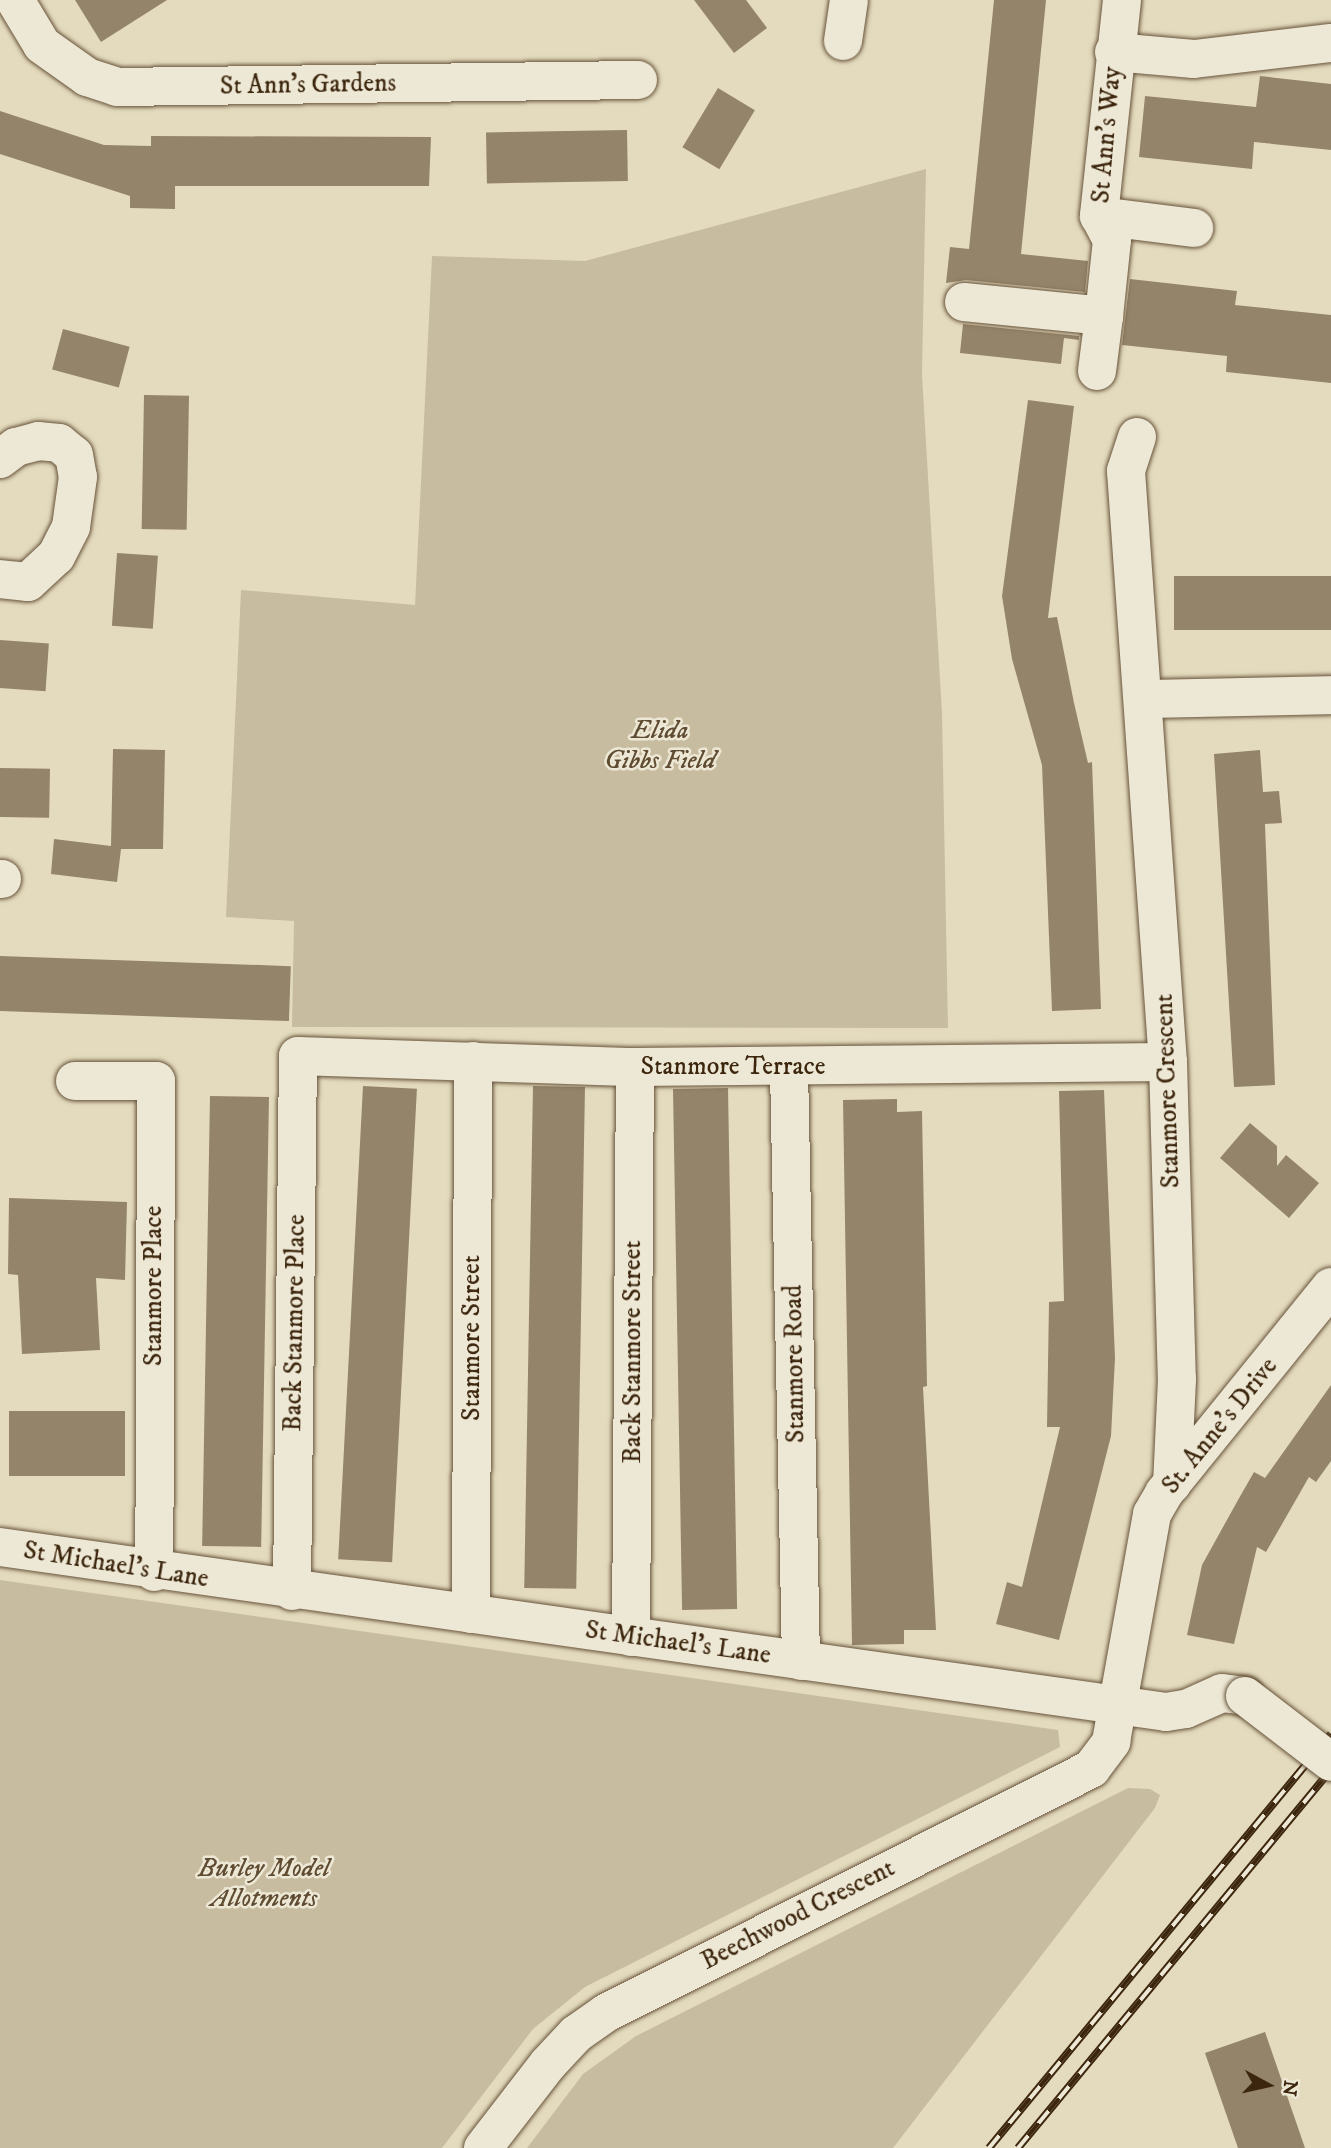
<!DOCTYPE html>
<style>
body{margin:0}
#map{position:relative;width:1331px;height:2148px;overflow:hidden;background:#e4dbbe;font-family:"IM FELL DW Pica",serif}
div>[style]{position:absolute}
.green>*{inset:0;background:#c8bca0}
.building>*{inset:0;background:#94846a;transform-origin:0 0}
.roads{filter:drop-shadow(0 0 2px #67533a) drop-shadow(0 0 2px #67533a)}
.minor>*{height:38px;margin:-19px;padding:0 19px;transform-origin:19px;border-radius:19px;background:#ede8d5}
.rail>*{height:8px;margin-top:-4px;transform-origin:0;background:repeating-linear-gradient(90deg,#ede8d5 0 16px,#3d260e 0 32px);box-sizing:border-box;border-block:2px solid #3d260e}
.bridges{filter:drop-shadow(0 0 2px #67533a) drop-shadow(0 0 2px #67533a)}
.minor-bridge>*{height:38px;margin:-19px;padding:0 19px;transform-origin:19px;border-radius:19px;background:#ede8d5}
span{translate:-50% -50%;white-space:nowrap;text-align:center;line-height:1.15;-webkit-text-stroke:5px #ede8d5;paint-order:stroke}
.street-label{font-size:26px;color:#3d260e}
.park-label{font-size:26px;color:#604c32;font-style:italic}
.north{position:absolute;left:1233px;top:2050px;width:70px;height:70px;-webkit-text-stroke:5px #ede8d5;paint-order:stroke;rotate:98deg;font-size:19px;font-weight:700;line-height:28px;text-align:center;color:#3d260e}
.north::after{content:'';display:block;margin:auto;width:24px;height:32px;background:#3d260e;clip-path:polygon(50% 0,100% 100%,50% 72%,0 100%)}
</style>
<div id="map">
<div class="green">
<i style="clip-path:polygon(926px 169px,922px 375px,942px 713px,948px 1028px,292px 1027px,294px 921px,226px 917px,241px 590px,415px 605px,432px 256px,585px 261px)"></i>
<i style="clip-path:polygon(0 1580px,1058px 1730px,1060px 1747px,585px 1987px,533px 2029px,442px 2148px,0 2148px)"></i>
<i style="clip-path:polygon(1128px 1788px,1150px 1789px,1160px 1795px,1155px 1808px,893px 2148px,527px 2148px,583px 2074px,636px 2036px)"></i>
</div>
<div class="building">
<i style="clip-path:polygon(75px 0,167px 0,101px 42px)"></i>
<i style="clip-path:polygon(694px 0,746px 0,767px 28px,734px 53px)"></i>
<i style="clip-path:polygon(994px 0,1046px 0,1021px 254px,1088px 261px,1085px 292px,966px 280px,946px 283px,950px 247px,969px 249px)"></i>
<i style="clip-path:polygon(1260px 76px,1331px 84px,1331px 150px,1254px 142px,1252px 169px,1139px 157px,1145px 96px,1256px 107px)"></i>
<i style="left:718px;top:88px;width:43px;height:69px;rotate:31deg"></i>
<i style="clip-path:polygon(0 111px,104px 145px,151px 146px,151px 136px,431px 137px,429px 186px,175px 186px,175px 209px,130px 208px,130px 196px,0 154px)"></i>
<i style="left:627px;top:130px;width:51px;height:141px;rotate:89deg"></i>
<i style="clip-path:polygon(1130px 279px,1237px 291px,1235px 305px,1331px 315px,1331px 383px,1226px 372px,1227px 356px,1122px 345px)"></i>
<i style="clip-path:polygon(963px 324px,1079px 336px,1079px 340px,1064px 338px,1061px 364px,960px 353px)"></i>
<i style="left:63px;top:329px;width:69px;height:42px;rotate:15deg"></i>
<i style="left:144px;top:395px;width:45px;height:134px;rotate:1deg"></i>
<i style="clip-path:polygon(1028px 400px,1074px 406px,1048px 618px,1057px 617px,1074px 703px,1088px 763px,1092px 762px,1101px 1009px,1052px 1011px,1042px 765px,1012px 659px,1002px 596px)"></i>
<i style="left:117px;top:553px;width:41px;height:73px;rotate:4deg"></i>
<i style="left:1331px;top:576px;width:54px;height:157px;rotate:90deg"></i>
<i style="left:0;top:640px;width:49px;height:48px;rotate:4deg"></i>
<i style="clip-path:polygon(113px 749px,165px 750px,163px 849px,121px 849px,117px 882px,51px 874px,54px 839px,111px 846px)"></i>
<i style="clip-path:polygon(1260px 750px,1263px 792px,1279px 791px,1282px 823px,1265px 824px,1275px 1085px,1234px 1087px,1214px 754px)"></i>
<i style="left:0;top:768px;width:50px;height:49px;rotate:1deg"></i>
<i style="left:0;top:956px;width:291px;height:55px;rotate:2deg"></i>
<i style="left:363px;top:1086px;width:54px;height:474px;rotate:3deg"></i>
<i style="left:533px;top:1086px;width:52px;height:502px;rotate:1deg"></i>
<i style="left:728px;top:1088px;width:521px;height:55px;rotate:89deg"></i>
<i style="clip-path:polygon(1104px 1090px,1115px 1358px,1111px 1436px,1059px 1640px,996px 1624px,1007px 1582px,1022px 1587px,1060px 1427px,1047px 1427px,1049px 1302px,1064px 1301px,1059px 1091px)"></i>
<i style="left:210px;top:1096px;width:59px;height:450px;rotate:1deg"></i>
<i style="clip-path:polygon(897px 1099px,897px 1112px,922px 1111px,927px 1386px,923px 1387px,936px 1630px,904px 1630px,904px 1644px,852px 1645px,843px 1100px)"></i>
<i style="clip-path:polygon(1250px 1123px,1277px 1146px,1277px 1166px,1286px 1155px,1319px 1183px,1289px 1218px,1220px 1158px)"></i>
<i style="clip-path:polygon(9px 1198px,127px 1202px,125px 1280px,96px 1278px,100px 1350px,22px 1354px,18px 1275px,8px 1274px)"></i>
<i style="clip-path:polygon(1331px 1385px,1331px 1461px,1316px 1482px,1309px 1477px,1266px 1552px,1257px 1547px,1234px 1644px,1187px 1635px,1202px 1565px,1238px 1500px,1254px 1472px,1265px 1478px)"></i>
<i style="left:9px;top:1411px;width:116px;height:65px"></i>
<i style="clip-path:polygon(1265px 2032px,1305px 2148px,1238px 2148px,1205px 2053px)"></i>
</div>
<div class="roads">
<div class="minor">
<i style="left:15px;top:0;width:52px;rotate:59deg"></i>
<i style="left:42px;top:45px;width:55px;rotate:35.4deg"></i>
<i style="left:87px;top:77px;width:32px;rotate:18deg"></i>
<i style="left:117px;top:87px;width:521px;rotate:-0.77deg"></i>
<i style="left:1122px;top:0;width:217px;rotate:96.1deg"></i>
<i style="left:1099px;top:216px;width:96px;rotate:7.2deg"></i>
<i style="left:843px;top:41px;width:41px;rotate:-81.7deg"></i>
<i style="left:1114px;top:52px;width:80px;rotate:5deg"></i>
<i style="left:1194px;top:59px;width:138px;rotate:-6.7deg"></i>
<i style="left:964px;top:302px;width:141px;rotate:5.7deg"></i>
<i style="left:1104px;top:316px;width:76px;rotate:-84deg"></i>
<i style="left:1112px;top:240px;width:27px;rotate:-118deg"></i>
<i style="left:1097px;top:371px;width:55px;rotate:-82.7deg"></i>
<i style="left:1137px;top:437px;width:36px;rotate:108deg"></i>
<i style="left:1126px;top:471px;width:592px;rotate:85.94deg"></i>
<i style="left:1168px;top:1062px;width:317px;rotate:88.4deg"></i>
<i style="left:1177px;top:1379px;width:105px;rotate:92.7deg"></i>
<i style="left:0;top:459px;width:20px;rotate:-37deg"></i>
<i style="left:16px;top:447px;width:23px;rotate:-15deg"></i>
<i style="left:38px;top:441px;width:21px;rotate:5deg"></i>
<i style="left:59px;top:443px;width:19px;rotate:39deg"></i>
<i style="left:74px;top:455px;width:22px;rotate:80deg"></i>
<i style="left:78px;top:477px;width:50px;rotate:98deg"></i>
<i style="left:71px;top:527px;width:33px;rotate:117deg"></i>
<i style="left:56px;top:556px;width:38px;rotate:137deg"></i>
<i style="left:28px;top:582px;width:28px;rotate:-174deg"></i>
<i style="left:1144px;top:699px;width:187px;rotate:-1.2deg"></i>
<i style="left:0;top:879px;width:2px"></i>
<i style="left:789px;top:1068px;width:593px;rotate:88.84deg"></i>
<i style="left:75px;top:1081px;width:81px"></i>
<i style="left:156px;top:1081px;width:491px;rotate:90.2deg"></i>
<i style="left:0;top:1547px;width:1178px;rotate:8.05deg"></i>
<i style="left:1166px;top:1712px;width:20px;rotate:-9deg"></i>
<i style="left:1186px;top:1709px;width:39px;rotate:-24deg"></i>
<i style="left:1222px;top:1693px;width:23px;rotate:7deg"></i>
<i style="left:292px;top:1591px;width:535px;rotate:-89.36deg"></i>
<i style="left:298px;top:1056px;width:337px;rotate:1.9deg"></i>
<i style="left:635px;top:1067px;width:533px;rotate:-0.54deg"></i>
<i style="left:471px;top:1614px;width:553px;rotate:-89.79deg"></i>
<i style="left:631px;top:1637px;width:570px;rotate:-89.6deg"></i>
<i style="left:483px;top:2148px;width:106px;rotate:-52.3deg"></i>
<i style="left:548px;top:2064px;width:41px;rotate:-47deg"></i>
<i style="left:576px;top:2034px;width:37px;rotate:-35deg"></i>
<i style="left:606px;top:2013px;width:543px;rotate:-26.71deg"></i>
<i style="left:1091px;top:1769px;width:34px;rotate:-53deg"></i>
<i style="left:1111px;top:1742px;width:232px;rotate:-79.8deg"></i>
<i style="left:1152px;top:1514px;width:24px;rotate:-60deg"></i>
<i style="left:1164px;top:1493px;width:265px;rotate:-51deg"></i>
</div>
</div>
<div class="rail">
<i style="left:989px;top:2148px;width:537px;rotate:-50.44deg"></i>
<i style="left:1018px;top:2148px;width:491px;rotate:-50.4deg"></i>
</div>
<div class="bridges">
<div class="minor-bridge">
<i style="left:1245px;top:1696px;width:108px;rotate:37.5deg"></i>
</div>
</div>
<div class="street-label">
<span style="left:308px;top:85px;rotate:-1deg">St Ann's Gardens</span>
<span style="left:1107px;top:135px;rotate:-85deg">St Ann's Way</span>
<span style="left:733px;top:1067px">Stanmore Terrace</span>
<span style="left:1168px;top:1091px;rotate:-92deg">Stanmore Crescent</span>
<span style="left:154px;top:1286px;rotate:-90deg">Stanmore Place</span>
<span style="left:295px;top:1323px;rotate:-89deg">Back Stanmore Place</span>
<span style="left:472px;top:1338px;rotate:-90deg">Stanmore Street</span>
<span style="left:633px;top:1352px;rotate:-90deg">Back Stanmore Street</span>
<span style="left:795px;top:1364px;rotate:-91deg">Stanmore Road</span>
<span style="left:1220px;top:1426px;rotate:-51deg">St. Anne's Drive</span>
<span style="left:116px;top:1565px;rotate:9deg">St Michael's Lane</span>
<span style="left:678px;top:1643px;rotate:8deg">St Michael's Lane</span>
<span style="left:798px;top:1915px;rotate:-27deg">Beechwood Crescent</span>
</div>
<div class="park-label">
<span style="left:660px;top:746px">Elida<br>Gibbs Field</span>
<span style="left:264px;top:1884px">Burley Model<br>Allotments</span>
</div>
<div class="north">N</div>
</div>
